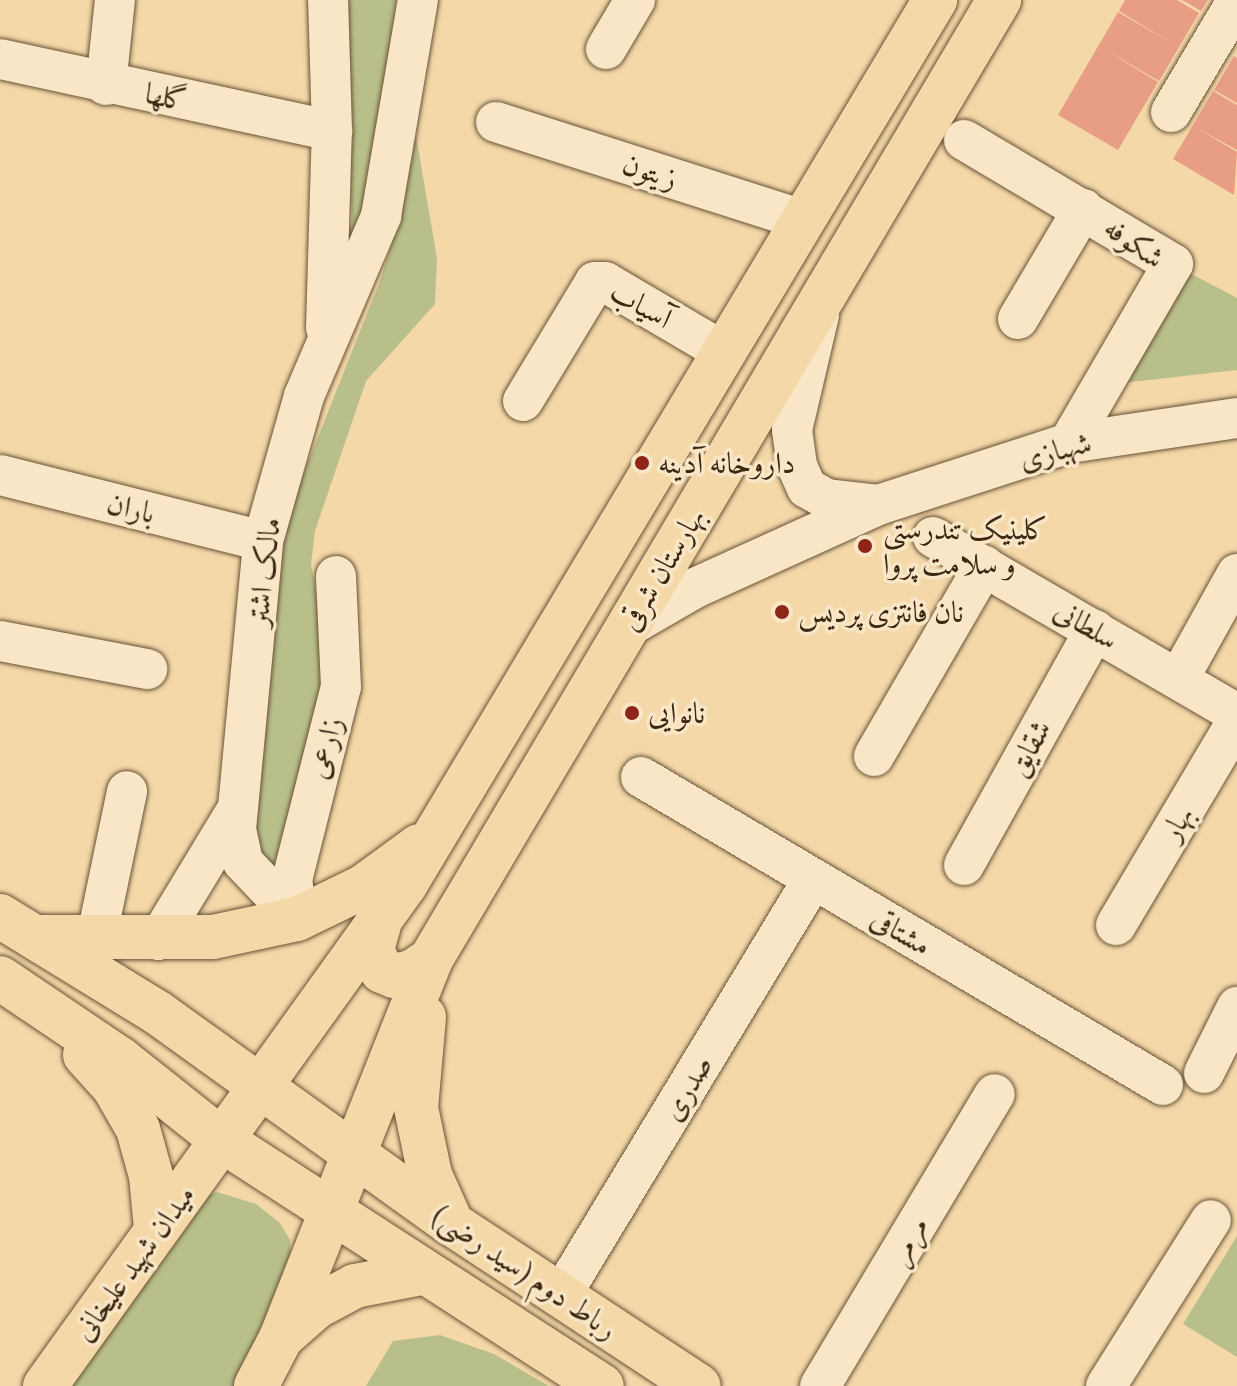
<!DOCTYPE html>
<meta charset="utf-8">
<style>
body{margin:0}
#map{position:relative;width:1237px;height:1386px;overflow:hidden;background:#f4d8a8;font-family:"EB Garamond",Amiri,serif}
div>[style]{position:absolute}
.green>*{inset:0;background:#b9bf8a}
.building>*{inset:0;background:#e89d85}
.roads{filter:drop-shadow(0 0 2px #695338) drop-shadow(0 0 2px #695338)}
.minor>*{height:40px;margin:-20px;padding:0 20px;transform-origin:20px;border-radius:20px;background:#f8e6c6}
.major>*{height:44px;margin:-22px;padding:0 22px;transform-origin:22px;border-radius:22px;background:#f4d8a8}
.dots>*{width:22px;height:22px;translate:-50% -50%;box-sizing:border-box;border:4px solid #f8e6c6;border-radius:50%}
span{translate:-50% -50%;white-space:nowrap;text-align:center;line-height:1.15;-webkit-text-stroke:7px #f8e6c6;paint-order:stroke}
.street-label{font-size:30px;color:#3b2712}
.poi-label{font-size:30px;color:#3b2712}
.left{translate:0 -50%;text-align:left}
</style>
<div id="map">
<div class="green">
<i style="clip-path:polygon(344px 0,396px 0,374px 199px,353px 241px)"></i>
<i style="clip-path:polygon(416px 136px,437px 258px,435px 304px,366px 381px,315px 531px,311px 565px,326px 642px,320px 700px,269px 882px,247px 826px,264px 754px,274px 566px,293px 500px,380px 281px,402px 209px)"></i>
<i style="clip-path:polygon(1186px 271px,1237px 298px,1237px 370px,1122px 383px)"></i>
<i style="clip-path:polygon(217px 1192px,256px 1204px,280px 1223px,290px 1240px,291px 1263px,237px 1386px,60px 1386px,201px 1196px)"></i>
<i style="clip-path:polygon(1237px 1236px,1237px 1357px,1183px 1324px)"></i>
<i style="clip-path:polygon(440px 1335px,494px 1354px,549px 1386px,366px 1386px,393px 1341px)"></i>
</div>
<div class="building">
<i style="clip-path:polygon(1125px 0,1177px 0,1199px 13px,1159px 81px,1102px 48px,1158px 82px,1118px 150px,1058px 115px,1118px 12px,1175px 45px,1119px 11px)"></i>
<i style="clip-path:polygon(1182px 0,1208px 0,1201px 11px)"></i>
<i style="clip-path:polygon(1234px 56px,1237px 58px,1237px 103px,1214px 90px)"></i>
<i style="clip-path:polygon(1213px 91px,1237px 105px,1237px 150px,1197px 128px,1237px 152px,1234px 195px,1173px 159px)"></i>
</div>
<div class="roads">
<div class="minor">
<i style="left:606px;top:49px;width:57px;rotate:-59.4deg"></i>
<i style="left:0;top:59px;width:340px;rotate:12.2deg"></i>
<i style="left:106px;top:85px;width:85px;rotate:-84deg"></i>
<i style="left:1171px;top:112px;width:129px;rotate:-59.3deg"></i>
<i style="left:496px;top:122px;width:322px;rotate:17.7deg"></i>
<i style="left:964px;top:140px;width:243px;rotate:30.7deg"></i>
<i style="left:1173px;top:264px;width:207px;rotate:120.2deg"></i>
<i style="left:819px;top:315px;width:118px;rotate:103.2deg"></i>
<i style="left:792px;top:430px;width:36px;rotate:82deg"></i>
<i style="left:797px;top:466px;width:24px;rotate:66deg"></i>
<i style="left:807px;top:488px;width:23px;rotate:29deg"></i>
<i style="left:827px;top:499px;width:51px;rotate:6.7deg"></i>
<i style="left:1018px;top:319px;width:128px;rotate:-59.4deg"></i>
<i style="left:326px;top:328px;width:197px;rotate:-88.3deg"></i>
<i style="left:332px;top:131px;width:131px;rotate:-91.7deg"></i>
<i style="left:523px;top:401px;width:139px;rotate:-58.8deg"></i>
<i style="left:595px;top:282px;width:10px"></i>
<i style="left:605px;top:282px;width:138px;rotate:30.5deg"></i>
<i style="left:0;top:475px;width:271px;rotate:14.1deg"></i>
<i style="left:933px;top:537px;width:352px;rotate:30.2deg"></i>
<i style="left:626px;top:628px;width:80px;rotate:-30.1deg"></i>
<i style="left:695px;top:588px;width:201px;rotate:-24.4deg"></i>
<i style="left:878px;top:505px;width:201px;rotate:-18deg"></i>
<i style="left:1069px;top:443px;width:170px;rotate:-8.5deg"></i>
<i style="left:0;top:641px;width:150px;rotate:10.8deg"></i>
<i style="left:1179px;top:678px;width:119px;rotate:-60.9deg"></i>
<i style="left:874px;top:756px;width:220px;rotate:-59.9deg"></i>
<i style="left:641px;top:777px;width:606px;rotate:30.54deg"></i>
<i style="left:964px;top:865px;width:269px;rotate:-60.9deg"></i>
<i style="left:297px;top:919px;width:79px;rotate:-133.5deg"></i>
<i style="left:243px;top:862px;width:34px;rotate:-102deg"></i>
<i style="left:236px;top:829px;width:289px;rotate:-84.6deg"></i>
<i style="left:263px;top:541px;width:151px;rotate:-74.2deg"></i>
<i style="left:304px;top:396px;width:196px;rotate:-66.8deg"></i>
<i style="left:381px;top:216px;width:219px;rotate:-80.3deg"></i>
<i style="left:297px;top:919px;width:39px;rotate:-97deg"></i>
<i style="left:292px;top:880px;width:199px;rotate:-75.8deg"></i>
<i style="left:341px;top:687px;width:111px;rotate:-92.6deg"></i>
<i style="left:1116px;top:925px;width:237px;rotate:-59.3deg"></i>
<i style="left:96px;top:940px;width:152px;rotate:-78.2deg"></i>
<i style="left:158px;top:940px;width:154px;rotate:-58.8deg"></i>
<i style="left:1204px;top:1073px;width:74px;rotate:-63.4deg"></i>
<i style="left:560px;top:1297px;width:488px;rotate:-58.8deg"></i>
<i style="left:820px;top:1386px;width:340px;rotate:-59.1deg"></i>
<i style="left:1106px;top:1386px;width:196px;rotate:-57.7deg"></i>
</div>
<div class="major">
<i style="left:0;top:916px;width:185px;rotate:31.5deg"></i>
<i style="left:158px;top:1013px;width:362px;rotate:35.7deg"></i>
<i style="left:452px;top:1224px;width:295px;rotate:33.3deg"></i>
<i style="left:379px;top:925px;width:26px;rotate:106deg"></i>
<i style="left:372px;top:950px;width:23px;rotate:65deg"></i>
<i style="left:382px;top:971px;width:13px;rotate:23deg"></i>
<i style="left:394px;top:976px;width:18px;rotate:-13deg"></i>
<i style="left:412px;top:972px;width:23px;rotate:-34deg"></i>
<i style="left:38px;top:937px;width:175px"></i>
<i style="left:213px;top:937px;width:86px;rotate:-12.1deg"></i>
<i style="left:297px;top:919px;width:73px;rotate:-25.9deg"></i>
<i style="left:363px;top:887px;width:69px;rotate:-36.2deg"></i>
<i style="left:0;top:978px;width:145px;rotate:34deg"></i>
<i style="left:120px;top:1059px;width:132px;rotate:38.5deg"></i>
<i style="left:223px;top:1141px;width:451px;rotate:32.9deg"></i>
<i style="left:424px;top:1017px;width:91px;rotate:95deg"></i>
<i style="left:416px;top:1108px;width:68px;rotate:78.2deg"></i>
<i style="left:430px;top:1175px;width:54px;rotate:65.8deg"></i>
<i style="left:85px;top:1055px;width:43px;rotate:47.8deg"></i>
<i style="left:114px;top:1087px;width:48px;rotate:60.3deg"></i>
<i style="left:138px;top:1129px;width:49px;rotate:74.5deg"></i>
<i style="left:151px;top:1176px;width:53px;rotate:84.6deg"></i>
<i style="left:283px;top:1336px;width:44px;rotate:-41.3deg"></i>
<i style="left:316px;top:1307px;width:44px;rotate:-28.3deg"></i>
<i style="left:355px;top:1286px;width:68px;rotate:-11deg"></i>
<i style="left:45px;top:1386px;width:617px;rotate:-54.3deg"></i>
<i style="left:405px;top:885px;width:1032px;rotate:-59.08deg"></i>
<i style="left:256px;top:1386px;width:54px;rotate:-62.5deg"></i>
<i style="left:281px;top:1338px;width:408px;rotate:-68.4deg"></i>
<i style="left:431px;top:959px;width:1115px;rotate:-59.36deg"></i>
</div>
</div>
<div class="dots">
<i style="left:642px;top:463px;background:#8f2418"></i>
<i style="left:865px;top:546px;background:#8f2418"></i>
<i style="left:782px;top:612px;background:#8f2418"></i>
<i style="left:632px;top:713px;background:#8f2418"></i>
</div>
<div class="street-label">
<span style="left:166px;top:97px;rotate:12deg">گلها</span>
<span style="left:650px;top:171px;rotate:18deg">زیتون</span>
<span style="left:1134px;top:243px;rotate:35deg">شکوفه</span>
<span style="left:641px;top:305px;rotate:29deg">آسیاب</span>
<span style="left:1055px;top:451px;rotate:-15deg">شهبازی</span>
<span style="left:131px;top:508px;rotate:14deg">باران</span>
<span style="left:662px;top:569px;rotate:-59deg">بهارستان شرقی</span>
<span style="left:264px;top:572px;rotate:-83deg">مالک اشتر</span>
<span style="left:1086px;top:625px;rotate:30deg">سلطانی</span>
<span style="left:325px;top:748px;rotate:-75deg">زارعی</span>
<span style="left:1029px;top:748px;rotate:-61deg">شقایق</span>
<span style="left:1177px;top:823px;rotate:-59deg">بهار</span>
<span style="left:901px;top:932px;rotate:30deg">مشتاقی</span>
<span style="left:687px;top:1088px;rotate:-59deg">صدری</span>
<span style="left:908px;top:1240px;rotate:-59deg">مرمر</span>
<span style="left:134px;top:1263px;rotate:-54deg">میدان شهید علیخانی</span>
<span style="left:525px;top:1272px;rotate:34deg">رباط دوم (سید رضی)</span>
</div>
<div class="poi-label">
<span class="left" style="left:658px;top:463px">داروخانه آدینه</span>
<span class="left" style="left:883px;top:546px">کلینیک تندرستی<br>و سلامت پروا</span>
<span class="left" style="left:798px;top:612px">نان فانتزی پردیس</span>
<span class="left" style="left:648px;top:713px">نانوایی</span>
</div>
</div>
